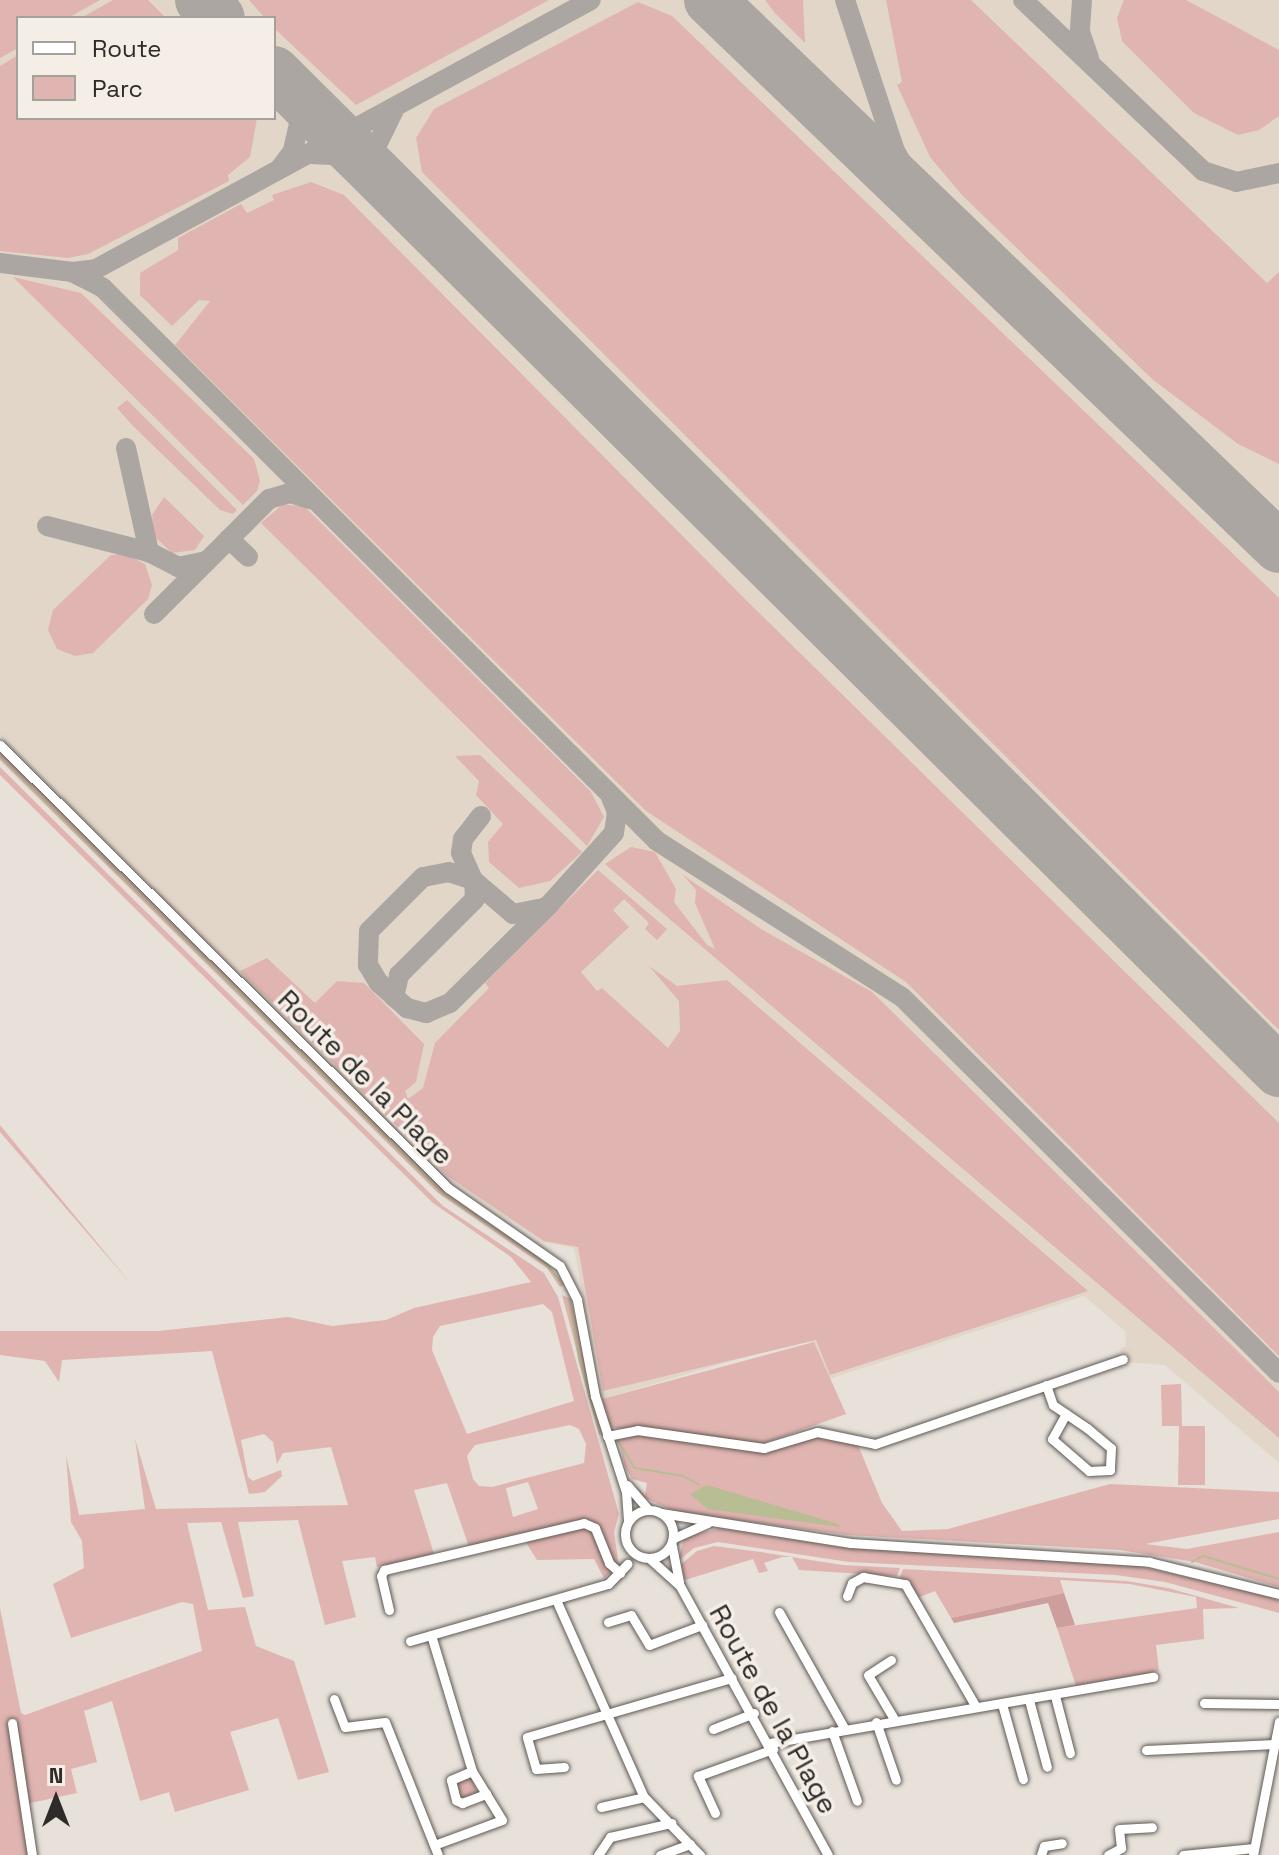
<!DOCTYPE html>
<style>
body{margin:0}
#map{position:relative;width:1279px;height:1855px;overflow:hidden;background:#e7e1da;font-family:"Space Grotesk",sans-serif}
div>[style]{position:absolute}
.built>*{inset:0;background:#e2d6c9}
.green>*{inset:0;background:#e0b4b0}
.forest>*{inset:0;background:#cd9e9b}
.water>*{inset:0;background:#b8bd94}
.stream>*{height:2px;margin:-1px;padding:0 1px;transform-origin:1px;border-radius:1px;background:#b8bd94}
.taxiway>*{height:20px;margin:-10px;padding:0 10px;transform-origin:10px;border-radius:10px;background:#aba6a1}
.runway>*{height:52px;margin:-26px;padding:0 26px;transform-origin:26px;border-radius:26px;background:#aba6a1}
.roads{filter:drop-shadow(0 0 2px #5f5954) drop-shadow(0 0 2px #5f5954)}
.minor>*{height:9px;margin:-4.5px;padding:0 4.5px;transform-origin:4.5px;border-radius:4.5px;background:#fff}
.minor>.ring{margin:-4.5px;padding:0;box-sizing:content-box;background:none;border:9px solid #fff;border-radius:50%}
span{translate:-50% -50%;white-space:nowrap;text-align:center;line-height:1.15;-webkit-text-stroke:7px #f5eee7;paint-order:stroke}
.street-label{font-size:28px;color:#2e2b29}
.legend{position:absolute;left:16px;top:16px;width:260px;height:104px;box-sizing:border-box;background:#f5eee7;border:2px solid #a5a09b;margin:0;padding:10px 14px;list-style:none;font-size:24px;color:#2e2b29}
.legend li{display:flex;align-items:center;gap:16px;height:40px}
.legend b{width:40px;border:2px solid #a5a09b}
.north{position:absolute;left:16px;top:1759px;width:80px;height:80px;-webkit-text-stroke:6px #f5eee7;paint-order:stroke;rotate:0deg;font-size:22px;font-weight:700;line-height:32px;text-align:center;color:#2e2b29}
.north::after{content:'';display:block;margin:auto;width:28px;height:36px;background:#2e2b29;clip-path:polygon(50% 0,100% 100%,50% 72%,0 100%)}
</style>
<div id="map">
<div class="built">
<i style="clip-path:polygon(evenodd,0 0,1279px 0,1279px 1463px,1165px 1365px,1125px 1362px,1120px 1350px,1126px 1345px,1125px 1331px,1084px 1296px,829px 1379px,814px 1342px,793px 1343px,602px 1399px,574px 1248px,543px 1242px,449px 1179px,399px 1128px,402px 1125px,396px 1118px,392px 1122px,368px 1100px,0 736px,0 0,18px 18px,274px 18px,274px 118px,18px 118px,18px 18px)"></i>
</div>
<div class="green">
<i style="clip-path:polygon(0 0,100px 0,68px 18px,18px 18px,18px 48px,0 58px)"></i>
<i style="clip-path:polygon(113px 0,148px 0,166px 18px,81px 18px)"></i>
<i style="clip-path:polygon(249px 0,549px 0,356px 105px,274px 28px,274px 18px,265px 18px)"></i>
<i style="clip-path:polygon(765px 0,803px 0,805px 43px,775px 13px)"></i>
<i style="clip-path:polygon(886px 0,971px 0,1267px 283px,1279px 272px,1279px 464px,1238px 444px,1152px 379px,962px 195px,930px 157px,897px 85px,902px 82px)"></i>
<i style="clip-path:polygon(1124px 0,1186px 0,1279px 50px,1279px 116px,1259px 130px,1238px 135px,1194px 113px,1122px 41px,1117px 18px)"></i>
<i style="clip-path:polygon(638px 2px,672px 16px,1279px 598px,1279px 1030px,422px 172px,416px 138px,434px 109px)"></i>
<i style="clip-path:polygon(18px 55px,18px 118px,257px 118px,250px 157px,228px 175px,229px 181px,88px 254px,68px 258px,0 251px,0 66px)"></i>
<i style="clip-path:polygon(311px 182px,344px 195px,746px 600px,1279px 1123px,1279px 1356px,906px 982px,646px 811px,175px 345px,210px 301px,199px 300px,172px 326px,140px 295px,140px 273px,178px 250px,178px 238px,241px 204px,247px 213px,274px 200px,272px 195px)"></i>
<i style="clip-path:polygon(13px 277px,81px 293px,254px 459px,260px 481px,257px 491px,243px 505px)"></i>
<i style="clip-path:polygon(127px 400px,237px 510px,233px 514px,220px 510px,133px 426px,117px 408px)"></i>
<i style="clip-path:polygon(164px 497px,204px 536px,195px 550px,172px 553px,154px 536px,152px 515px)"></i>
<i style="clip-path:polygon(283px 504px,305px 507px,591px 792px,604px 817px,587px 846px,261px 523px)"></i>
<i style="clip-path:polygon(125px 554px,145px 564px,152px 585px,148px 599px,93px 653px,75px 656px,57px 649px,48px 630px,53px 610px,111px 555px)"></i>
<i style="clip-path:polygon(0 751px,442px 1187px,545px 1260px,565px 1285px,560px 1287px,547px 1268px,438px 1193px,0 760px)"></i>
<i style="clip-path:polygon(480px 755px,582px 852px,550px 881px,519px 888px,489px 862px,488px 842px,503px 824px,476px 795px,479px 781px,455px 756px)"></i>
<i style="clip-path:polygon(evenodd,0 767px,443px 1206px,544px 1273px,558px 1297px,619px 1514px,614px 1532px,619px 1566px,604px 1578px,594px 1559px,537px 1560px,520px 1533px,469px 1547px,447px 1483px,414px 1490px,434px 1554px,377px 1567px,375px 1557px,342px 1561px,356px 1617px,325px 1625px,298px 1520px,238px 1522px,254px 1596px,243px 1598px,221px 1522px,187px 1523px,208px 1610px,245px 1607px,256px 1646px,294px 1661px,329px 1772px,298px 1780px,278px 1718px,230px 1732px,249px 1790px,175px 1812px,169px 1792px,140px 1801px,112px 1701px,84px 1711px,97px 1762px,71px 1769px,77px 1793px,26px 1804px,35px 1855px,0 1855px,0 1608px,21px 1713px,25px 1715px,202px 1651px,193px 1604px,182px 1602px,71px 1638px,53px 1584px,84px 1568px,82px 1541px,71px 1522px,66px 1455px,79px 1515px,145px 1509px,135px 1439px,156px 1509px,348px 1505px,331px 1447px,283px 1453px,277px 1464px,273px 1442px,264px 1434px,241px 1440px,248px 1477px,253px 1481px,281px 1470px,282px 1476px,265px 1492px,249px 1494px,212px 1351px,62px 1360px,59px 1382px,45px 1361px,0 1355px,0 1331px,158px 1331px,288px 1317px,332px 1326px,386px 1320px,414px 1308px,531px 1282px,511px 1257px,433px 1203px,0 775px,0 767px,543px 1304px,552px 1312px,574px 1401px,467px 1434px,432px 1350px,433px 1337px,440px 1326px,543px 1304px,0 767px,570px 1425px,579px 1429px,586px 1444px,584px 1463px,492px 1487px,479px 1486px,473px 1479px,467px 1456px,475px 1445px,570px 1425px,0 767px,528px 1482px,538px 1509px,513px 1517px,506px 1488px,528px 1482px)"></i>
<i style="clip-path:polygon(631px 847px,655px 852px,676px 889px,674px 902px,707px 945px,715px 949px,695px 903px,696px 890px,683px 875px,761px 929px,872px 992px,1279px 1392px,1279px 1438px,605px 864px)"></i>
<i style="clip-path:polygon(598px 870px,667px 929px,657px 940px,645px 929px,649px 923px,624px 899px,613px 910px,629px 927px,581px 972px,597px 991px,602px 988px,668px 1048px,680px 1031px,679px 1001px,649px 966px,677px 986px,727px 980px,1088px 1291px,830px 1375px,816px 1340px,603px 1391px,578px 1247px,544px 1241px,449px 1177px,240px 971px,267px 958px,315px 1003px,337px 981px,364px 983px,424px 1044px,416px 1082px,405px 1091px,408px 1099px,423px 1088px,435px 1043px,489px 988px,485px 983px)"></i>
<i style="clip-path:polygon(0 1125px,132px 1285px,0 1132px)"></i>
<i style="clip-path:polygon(562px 1295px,571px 1299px,603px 1434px,599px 1435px)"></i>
<i style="clip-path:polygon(814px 1342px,846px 1414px,759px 1445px,609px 1427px,602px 1399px)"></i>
<i style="clip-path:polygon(1181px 1384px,1182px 1426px,1205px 1426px,1205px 1485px,1178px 1485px,1179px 1426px,1162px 1426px,1161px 1385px)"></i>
<i style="clip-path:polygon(642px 1434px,758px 1452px,817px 1435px,858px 1445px,882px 1503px,902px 1531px,948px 1529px,1110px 1484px,1279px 1492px,1279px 1519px,1145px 1544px,1187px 1549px,1279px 1532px,1279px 1587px,1195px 1562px,1120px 1550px,848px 1535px,676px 1512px,643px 1497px,636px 1485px,645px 1495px,647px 1483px,632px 1479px,625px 1467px,618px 1438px)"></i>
<i style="clip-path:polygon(720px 1528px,840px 1547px,1139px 1566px,1268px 1596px,1279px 1600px,1279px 1613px,1165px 1582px,1116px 1575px,849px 1562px,718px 1542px,694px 1548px,678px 1561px,684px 1538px)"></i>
<i style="clip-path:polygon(714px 1546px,761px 1552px,842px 1565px,900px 1568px,897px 1576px,799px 1570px,792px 1557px,782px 1557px,764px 1563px,768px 1571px,759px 1573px,753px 1559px,685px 1580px,679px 1566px,697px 1551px)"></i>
<i style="clip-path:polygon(903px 1569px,1126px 1581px,1168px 1588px,1239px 1608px,1203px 1609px,1204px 1639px,1156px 1645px,1159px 1671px,1076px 1686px,1057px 1628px,1197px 1608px,1196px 1597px,1130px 1584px,1060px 1580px,1064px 1593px,951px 1618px,935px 1591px,917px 1598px,900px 1577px)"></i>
<i style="clip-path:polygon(472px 1776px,477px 1794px,461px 1801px,453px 1781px)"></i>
</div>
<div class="forest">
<i style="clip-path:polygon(1064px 1593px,1075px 1625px,1057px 1628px,1048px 1603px,954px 1623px,951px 1618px)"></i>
</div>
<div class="water">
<i style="clip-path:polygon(707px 1485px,838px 1524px,840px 1527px,707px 1509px,690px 1494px)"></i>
</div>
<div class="stream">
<i style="left:0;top:757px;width:622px;rotate:44.61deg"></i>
<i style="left:443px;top:1194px;width:122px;rotate:34deg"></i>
<i style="left:544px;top:1262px;width:30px;rotate:50deg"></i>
<i style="left:569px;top:1299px;width:61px;rotate:80.5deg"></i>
<i style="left:579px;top:1359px;width:78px;rotate:74.4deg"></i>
<i style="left:618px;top:1441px;width:32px;rotate:58deg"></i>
<i style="left:635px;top:1468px;width:49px;rotate:9.5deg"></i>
<i style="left:683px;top:1476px;width:18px;rotate:29deg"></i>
<i style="left:1192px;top:1562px;width:13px;rotate:-29deg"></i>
<i style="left:1203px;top:1556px;width:79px;rotate:16.8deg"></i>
</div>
<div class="taxiway">
<i style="left:210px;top:0;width:18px;rotate:63deg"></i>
<i style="left:723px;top:0;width:39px;rotate:60deg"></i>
<i style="left:845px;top:0;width:159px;rotate:71.7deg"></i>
<i style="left:895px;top:151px;width:53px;rotate:59.6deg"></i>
<i style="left:922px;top:197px;width:56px;rotate:48.6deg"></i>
<i style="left:1023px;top:0;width:248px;rotate:43.5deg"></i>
<i style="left:1203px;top:171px;width:35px;rotate:18deg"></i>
<i style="left:1236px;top:182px;width:44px;rotate:-11.8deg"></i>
<i style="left:1082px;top:0;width:32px;rotate:94deg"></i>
<i style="left:1080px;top:32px;width:28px;rotate:71deg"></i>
<i style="left:278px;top:76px;width:29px;rotate:56deg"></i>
<i style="left:294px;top:100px;width:25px;rotate:78deg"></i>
<i style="left:299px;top:124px;width:28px;rotate:103deg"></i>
<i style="left:293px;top:151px;width:20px;rotate:127deg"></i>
<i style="left:311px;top:154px;width:35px;rotate:3deg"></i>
<i style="left:346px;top:156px;width:36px;rotate:30deg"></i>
<i style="left:387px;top:185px;width:15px;rotate:-122deg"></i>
<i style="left:379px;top:172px;width:25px;rotate:-97deg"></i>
<i style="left:376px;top:147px;width:41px;rotate:-64.1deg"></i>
<i style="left:0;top:263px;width:73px;rotate:7.1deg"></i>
<i style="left:72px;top:272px;width:24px;rotate:-7deg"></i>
<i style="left:96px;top:269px;width:563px;rotate:-28.52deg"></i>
<i style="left:72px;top:272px;width:35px;rotate:27deg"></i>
<i style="left:103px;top:288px;width:783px;rotate:44.95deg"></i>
<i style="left:657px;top:841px;width:290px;rotate:32.5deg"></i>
<i style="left:902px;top:997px;width:532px;rotate:44.92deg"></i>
<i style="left:126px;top:448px;width:107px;rotate:77.5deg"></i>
<i style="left:149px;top:552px;width:33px;rotate:27deg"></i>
<i style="left:178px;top:567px;width:29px;rotate:-12deg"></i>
<i style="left:47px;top:526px;width:105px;rotate:14.3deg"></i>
<i style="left:229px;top:539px;width:26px;rotate:43deg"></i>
<i style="left:154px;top:614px;width:163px;rotate:-45deg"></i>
<i style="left:269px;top:499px;width:22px;rotate:-16deg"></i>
<i style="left:290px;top:493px;width:21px;rotate:17deg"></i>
<i style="left:481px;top:816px;width:29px;rotate:128deg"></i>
<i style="left:463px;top:839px;width:14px;rotate:98deg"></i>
<i style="left:461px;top:853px;width:30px;rotate:66deg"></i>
<i style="left:473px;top:880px;width:52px;rotate:40.4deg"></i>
<i style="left:513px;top:914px;width:32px;rotate:-11deg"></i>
<i style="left:473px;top:880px;width:25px;rotate:-162deg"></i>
<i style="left:449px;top:872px;width:26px;rotate:169deg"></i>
<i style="left:423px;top:877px;width:76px;rotate:135deg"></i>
<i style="left:369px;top:931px;width:34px;rotate:92deg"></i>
<i style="left:368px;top:965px;width:21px;rotate:59deg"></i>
<i style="left:379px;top:983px;width:38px;rotate:42deg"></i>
<i style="left:407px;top:1008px;width:20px;rotate:15deg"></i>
<i style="left:426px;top:1013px;width:26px;rotate:-23deg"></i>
<i style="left:450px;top:1003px;width:138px;rotate:-44.7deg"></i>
<i style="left:548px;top:906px;width:98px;rotate:-47.9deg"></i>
<i style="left:614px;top:833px;width:21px;rotate:-82deg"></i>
<i style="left:617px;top:812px;width:16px;rotate:-112deg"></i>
<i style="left:394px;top:997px;width:23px;rotate:-77deg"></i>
<i style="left:399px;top:975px;width:107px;rotate:-45deg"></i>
<i style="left:475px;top:899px;width:18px;rotate:-93deg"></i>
</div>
<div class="runway">
<i style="left:201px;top:0;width:25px;rotate:45deg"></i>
<i style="left:710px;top:0;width:789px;rotate:43.87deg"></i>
<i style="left:274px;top:72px;width:1417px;rotate:44.83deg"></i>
</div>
<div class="roads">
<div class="minor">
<i style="left:0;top:745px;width:630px;rotate:44.68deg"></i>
<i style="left:448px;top:1188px;width:136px;rotate:34.9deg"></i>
<i style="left:560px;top:1266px;width:38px;rotate:63deg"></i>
<i style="left:577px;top:1300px;width:98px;rotate:79.4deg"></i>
<i style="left:595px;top:1396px;width:101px;rotate:72.1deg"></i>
<i style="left:626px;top:1492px;width:29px;rotate:86deg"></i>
<i style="left:1046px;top:1385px;width:21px;rotate:71deg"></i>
<i style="left:1053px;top:1405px;width:41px;rotate:34.1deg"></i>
<i style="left:1087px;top:1428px;width:31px;rotate:40deg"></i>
<i style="left:1111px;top:1448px;width:22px;rotate:93deg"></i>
<i style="left:1110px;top:1470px;width:21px;rotate:177deg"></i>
<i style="left:1089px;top:1471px;width:49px;rotate:-139.1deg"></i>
<i style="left:1052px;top:1439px;width:29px;rotate:-61deg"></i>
<i style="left:607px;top:1436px;width:31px;rotate:-11deg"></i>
<i style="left:637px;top:1430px;width:128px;rotate:8.1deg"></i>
<i style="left:764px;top:1448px;width:55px;rotate:-16.8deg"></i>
<i style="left:817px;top:1432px;width:59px;rotate:11.7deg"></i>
<i style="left:875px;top:1444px;width:262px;rotate:-18.9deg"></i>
<i style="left:627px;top:1485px;width:33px;rotate:49deg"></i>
<i class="ring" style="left:625px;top:1510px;width:39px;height:39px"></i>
<i style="left:661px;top:1513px;width:192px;rotate:9deg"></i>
<i style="left:851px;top:1543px;width:299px;rotate:3.6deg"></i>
<i style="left:1149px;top:1562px;width:134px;rotate:13.8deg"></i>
<i style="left:674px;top:1538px;width:37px;rotate:-24deg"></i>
<i style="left:672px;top:1546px;width:37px;rotate:79deg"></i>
<i style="left:650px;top:1559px;width:40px;rotate:42deg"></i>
<i style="left:680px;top:1586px;width:307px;rotate:61.2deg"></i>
<i style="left:847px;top:1596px;width:14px;rotate:-69deg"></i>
<i style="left:852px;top:1583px;width:13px;rotate:-29deg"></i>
<i style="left:863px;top:1577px;width:43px;rotate:9.5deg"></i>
<i style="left:905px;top:1584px;width:142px;rotate:60deg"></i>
<i style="left:557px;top:1602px;width:214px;rotate:66deg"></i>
<i style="left:644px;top:1797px;width:81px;rotate:46deg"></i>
<i style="left:389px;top:1610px;width:35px;rotate:-103deg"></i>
<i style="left:381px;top:1576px;width:7px;rotate:-63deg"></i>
<i style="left:384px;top:1570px;width:205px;rotate:-13.2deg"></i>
<i style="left:584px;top:1523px;width:12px;rotate:24deg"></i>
<i style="left:595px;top:1528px;width:38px;rotate:68deg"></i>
<i style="left:609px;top:1563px;width:15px;rotate:42deg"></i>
<i style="left:779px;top:1612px;width:133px;rotate:60.7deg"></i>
<i style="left:608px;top:1622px;width:24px;rotate:-17deg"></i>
<i style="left:631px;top:1615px;width:35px;rotate:59deg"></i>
<i style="left:649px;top:1645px;width:57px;rotate:-20.7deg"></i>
<i style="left:431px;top:1635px;width:142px;rotate:73.2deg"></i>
<i style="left:472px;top:1771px;width:57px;rotate:58.5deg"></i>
<i style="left:502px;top:1820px;width:72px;rotate:159.8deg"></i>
<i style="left:410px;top:1641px;width:206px;rotate:-16.1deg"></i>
<i style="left:608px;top:1584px;width:28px;rotate:-46deg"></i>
<i style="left:891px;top:1660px;width:27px;rotate:147deg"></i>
<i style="left:868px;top:1675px;width:51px;rotate:59.4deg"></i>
<i style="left:1055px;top:1696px;width:59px;rotate:75.3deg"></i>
<i style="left:334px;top:1699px;width:30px;rotate:69deg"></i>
<i style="left:345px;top:1727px;width:40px;rotate:-7.1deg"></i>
<i style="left:385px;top:1722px;width:143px;rotate:68.3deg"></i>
<i style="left:1029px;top:1700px;width:69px;rotate:75deg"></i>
<i style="left:1204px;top:1703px;width:75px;rotate:0.8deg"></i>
<i style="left:1002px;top:1704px;width:78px;rotate:74.4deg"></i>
<i style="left:876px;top:1722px;width:61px;rotate:71deg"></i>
<i style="left:12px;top:1723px;width:134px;rotate:81.4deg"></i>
<i style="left:713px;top:1729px;width:44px;rotate:-21.3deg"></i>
<i style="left:832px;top:1731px;width:74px;rotate:70.3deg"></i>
<i style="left:770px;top:1743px;width:389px;rotate:-9.8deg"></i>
<i style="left:1146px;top:1750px;width:129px;rotate:-2.7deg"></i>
<i style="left:564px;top:1767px;width:28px;rotate:176deg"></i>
<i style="left:536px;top:1769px;width:33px;rotate:-106deg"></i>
<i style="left:527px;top:1737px;width:213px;rotate:-16.1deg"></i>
<i style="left:472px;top:1771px;width:23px;rotate:157deg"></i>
<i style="left:451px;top:1780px;width:21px;rotate:76deg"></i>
<i style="left:456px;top:1800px;width:7px;rotate:27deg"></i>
<i style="left:462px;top:1803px;width:26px;rotate:-21deg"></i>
<i style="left:601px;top:1807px;width:44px;rotate:-13.1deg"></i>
<i style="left:715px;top:1813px;width:41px;rotate:-114.7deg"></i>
<i style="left:698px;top:1776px;width:80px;rotate:-19.8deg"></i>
<i style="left:598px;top:1855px;width:22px;rotate:-56deg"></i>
<i style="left:610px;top:1837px;width:63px;rotate:-12.9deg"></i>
<i style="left:660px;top:1855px;width:32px;rotate:-20deg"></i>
<i style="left:1041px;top:1855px;width:9px;rotate:-72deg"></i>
<i style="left:1044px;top:1846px;width:18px;rotate:-9deg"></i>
<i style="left:1108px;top:1855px;width:15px;rotate:-28deg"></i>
<i style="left:1121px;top:1848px;width:19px;rotate:-96deg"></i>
<i style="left:1119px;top:1829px;width:33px;rotate:-3deg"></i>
<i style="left:1183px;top:1855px;width:71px;rotate:-5.6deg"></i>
<i style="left:1253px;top:1855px;width:136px;rotate:-79deg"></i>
</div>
</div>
<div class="street-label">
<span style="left:366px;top:1077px;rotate:45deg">Route de la Plage</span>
<span style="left:774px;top:1709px;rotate:61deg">Route de la Plage</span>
</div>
<ul class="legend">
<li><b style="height:10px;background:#fff"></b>Route</li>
<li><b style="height:22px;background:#e0b4b0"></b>Parc</li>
</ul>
<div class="north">N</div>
</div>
